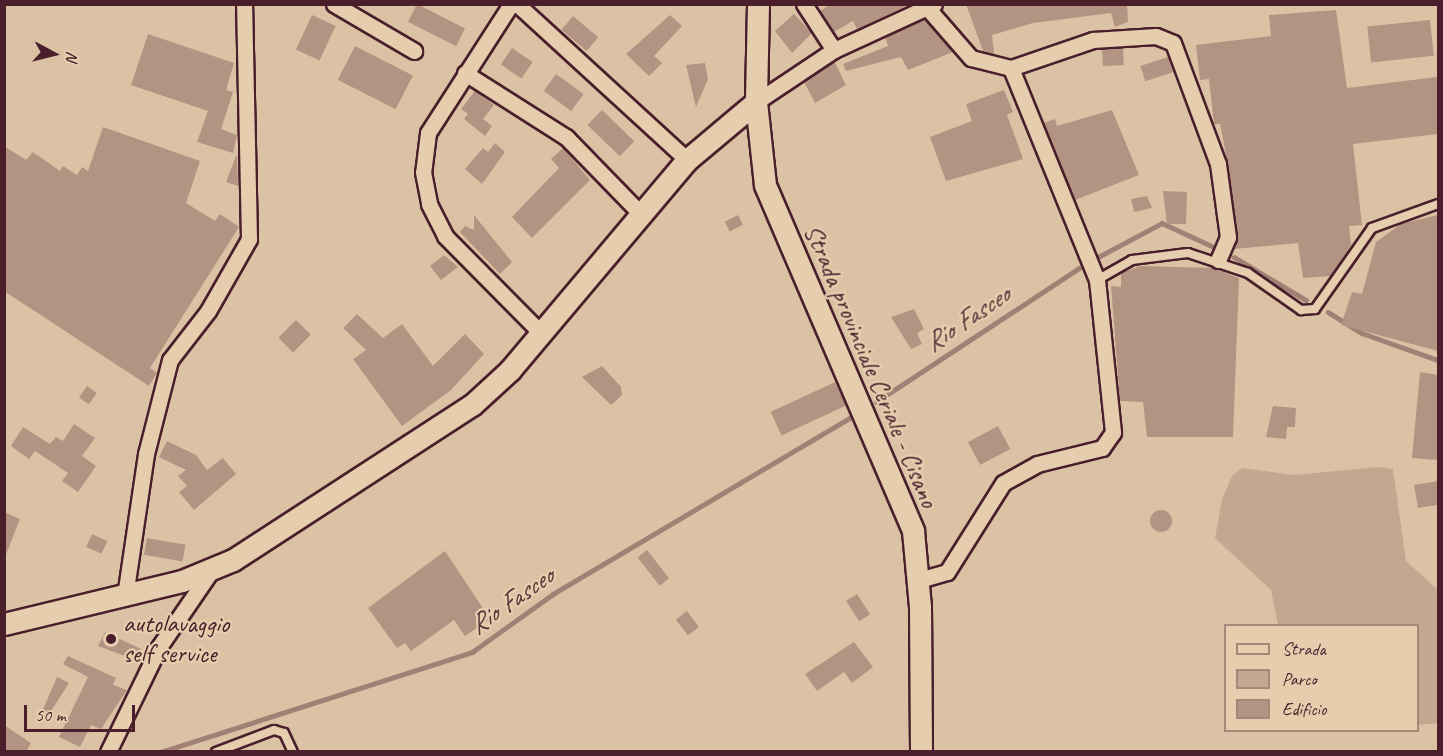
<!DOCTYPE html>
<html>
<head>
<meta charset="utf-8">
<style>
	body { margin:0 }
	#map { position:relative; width:1443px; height:756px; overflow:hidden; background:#dcc2a5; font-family:Caveat,sans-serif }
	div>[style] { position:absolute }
	.green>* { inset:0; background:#c3a791 }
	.stream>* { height:4.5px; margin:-2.25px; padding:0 2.25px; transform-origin:2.25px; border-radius:2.25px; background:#a18175 }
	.building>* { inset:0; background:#b39483; transform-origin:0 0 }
	.round { border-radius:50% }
	.roads { filter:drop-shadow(2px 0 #4a1f2b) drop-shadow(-2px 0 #4a1f2b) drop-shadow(0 2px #4a1f2b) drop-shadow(0 -2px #4a1f2b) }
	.lane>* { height:8px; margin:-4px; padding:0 4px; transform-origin:4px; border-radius:4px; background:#e5cdad }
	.street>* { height:15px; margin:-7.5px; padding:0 7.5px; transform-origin:7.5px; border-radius:7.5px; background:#e5cdad }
	.secondary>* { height:21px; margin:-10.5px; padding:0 10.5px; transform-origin:10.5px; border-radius:10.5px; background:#e5cdad }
	.dots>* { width:16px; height:16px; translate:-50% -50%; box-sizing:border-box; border:3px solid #e5cdad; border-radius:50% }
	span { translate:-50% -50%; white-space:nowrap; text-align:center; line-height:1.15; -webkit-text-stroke:4.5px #e5cdad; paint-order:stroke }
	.street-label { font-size:26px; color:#4a1f2b }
	.poi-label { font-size:26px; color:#4a1f2b }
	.left { translate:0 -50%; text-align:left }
	.water-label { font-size:27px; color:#5b333a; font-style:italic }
	.frame { position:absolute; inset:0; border:6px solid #4a1f2b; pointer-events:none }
	.legend { position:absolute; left:1224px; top:624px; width:195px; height:108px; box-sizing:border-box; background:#e5cdad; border:2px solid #a78779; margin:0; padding:8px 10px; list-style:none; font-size:18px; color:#4a1f2b }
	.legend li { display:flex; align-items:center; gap:12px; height:30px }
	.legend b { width:30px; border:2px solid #a78779 }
	.north { position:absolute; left:24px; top:24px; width:60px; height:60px; -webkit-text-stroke:4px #e5cdad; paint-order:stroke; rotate:97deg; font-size:16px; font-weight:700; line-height:24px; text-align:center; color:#4a1f2b }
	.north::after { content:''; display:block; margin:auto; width:21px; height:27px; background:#4a1f2b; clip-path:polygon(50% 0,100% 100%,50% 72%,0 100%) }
	.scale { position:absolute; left:24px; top:705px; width:111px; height:27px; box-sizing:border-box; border:3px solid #4a1f2b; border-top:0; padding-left:8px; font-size:18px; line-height:21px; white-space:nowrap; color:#4a1f2b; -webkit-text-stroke:4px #e5cdad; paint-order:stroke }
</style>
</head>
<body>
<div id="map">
	<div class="green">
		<div style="clip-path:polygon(1378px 467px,1393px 469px,1406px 561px,1438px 590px,1438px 723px,1418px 725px,1418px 626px,1278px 625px,1271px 590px,1215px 538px,1222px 499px,1232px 476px,1242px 468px,1294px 475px)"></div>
	</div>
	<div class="stream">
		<div style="left:1100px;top:256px;width:70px;rotate:-28deg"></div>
		<div style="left:1162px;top:223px;width:55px;rotate:24.7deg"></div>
		<div style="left:1234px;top:257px;width:84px;rotate:30.8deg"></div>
		<div style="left:1328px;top:312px;width:40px;rotate:32deg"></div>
		<div style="left:1362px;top:333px;width:81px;rotate:19.6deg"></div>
		<div style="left:876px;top:402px;width:243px;rotate:-33.4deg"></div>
		<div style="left:161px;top:752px;width:327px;rotate:-17.8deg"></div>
		<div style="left:472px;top:652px;width:100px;rotate:-35.6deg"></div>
		<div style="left:553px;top:594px;width:349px;rotate:-30.7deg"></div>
	</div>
	<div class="building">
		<div style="left:417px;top:4px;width:54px;height:20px;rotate:27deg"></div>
		<div style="clip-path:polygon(831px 4px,910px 4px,857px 29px,853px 21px,834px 32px,820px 11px)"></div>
		<div style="clip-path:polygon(966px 4px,1127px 4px,1128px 22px,1115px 27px,1111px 13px,1033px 23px,992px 35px,994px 54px,983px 51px)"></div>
		<div style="clip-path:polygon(1336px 10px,1347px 88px,1437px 77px,1438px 134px,1353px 144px,1362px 225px,1349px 226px,1351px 245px,1331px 276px,1303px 278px,1298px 243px,1234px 249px,1238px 236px,1226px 155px,1220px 124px,1214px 124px,1209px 79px,1200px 80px,1196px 45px,1271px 36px,1269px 15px)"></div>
		<div style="clip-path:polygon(794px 14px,812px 33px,792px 53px,775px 31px)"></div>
		<div style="left:312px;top:15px;width:26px;height:38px;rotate:25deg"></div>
		<div style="clip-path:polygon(670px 15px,682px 26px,654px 56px,662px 63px,649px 76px,626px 54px)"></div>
		<div style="left:573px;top:16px;width:33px;height:18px;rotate:40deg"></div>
		<div style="clip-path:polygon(924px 19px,953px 52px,908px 70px,901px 57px,846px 71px,843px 64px,888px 46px,885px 37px)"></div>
		<div style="left:1430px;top:20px;width:36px;height:63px;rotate:84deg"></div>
		<div style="clip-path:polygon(148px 34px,234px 63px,226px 90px,233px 92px,221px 129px,237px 135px,233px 153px,197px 142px,208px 111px,131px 85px)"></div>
		<div style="left:355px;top:46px;width:65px;height:38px;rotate:27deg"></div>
		<div style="left:512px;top:48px;width:25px;height:20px;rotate:34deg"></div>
		<div style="left:1123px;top:48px;width:17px;height:21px;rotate:87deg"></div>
		<div style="left:1168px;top:57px;width:16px;height:29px;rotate:72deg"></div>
		<div style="clip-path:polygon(834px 61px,846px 85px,815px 103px,804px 82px)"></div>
		<div style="clip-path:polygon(705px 63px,708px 79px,696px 107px,686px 65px)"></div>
		<div style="left:556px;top:74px;width:34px;height:21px;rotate:36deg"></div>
		<div style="clip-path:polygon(1004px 90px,1013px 112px,1007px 115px,1023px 159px,946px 181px,930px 137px,972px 121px,966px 104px)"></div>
		<div style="clip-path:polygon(475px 91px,494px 105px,483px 119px,492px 126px,485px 136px,464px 119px,468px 114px,461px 109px)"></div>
		<div style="left:602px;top:110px;width:45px;height:21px;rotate:44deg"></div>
		<div style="clip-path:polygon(1112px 110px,1139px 175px,1075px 200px,1044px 123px,1055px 119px,1057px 126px)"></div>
		<div style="clip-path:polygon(103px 127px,200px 161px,186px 203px,215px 221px,220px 214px,239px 227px,150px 368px,157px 373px,149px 386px,4px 291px,4px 146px,26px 160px,33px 152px,60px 171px,63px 166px,77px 175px,82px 167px,88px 171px)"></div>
		<div style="clip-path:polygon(495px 143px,505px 152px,482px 184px,465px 169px,483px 148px,488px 152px)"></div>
		<div style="clip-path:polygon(563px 148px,590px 180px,532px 238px,512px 217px,559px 168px,551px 159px)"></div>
		<div style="clip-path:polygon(236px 156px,237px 156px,238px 186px,226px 182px)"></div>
		<div style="clip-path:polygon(1163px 191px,1187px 192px,1186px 224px,1167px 224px)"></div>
		<div style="clip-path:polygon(1147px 196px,1152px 208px,1134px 212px,1131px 199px)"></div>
		<div style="clip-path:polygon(474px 215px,512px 262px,500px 274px,460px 232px,465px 226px,474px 230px)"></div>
		<div style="left:738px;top:215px;width:11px;height:15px;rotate:63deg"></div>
		<div style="clip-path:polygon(1438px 215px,1438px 351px,1341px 325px,1352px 292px,1362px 294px,1376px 242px,1401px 224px)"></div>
		<div style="clip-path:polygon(444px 255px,458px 267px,441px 280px,430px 266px)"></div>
		<div style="clip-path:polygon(1140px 266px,1212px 268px,1239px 278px,1233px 437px,1147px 437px,1143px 402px,1120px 401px,1111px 286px,1121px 287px,1121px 273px)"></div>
		<div style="clip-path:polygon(914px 309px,924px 329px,917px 333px,922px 344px,911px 349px,891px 317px)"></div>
		<div style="clip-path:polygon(357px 314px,383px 338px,402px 324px,433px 366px,465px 334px,484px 354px,451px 390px,402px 426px,353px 359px,366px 350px,343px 328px)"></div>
		<div style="left:296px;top:320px;width:21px;height:25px;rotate:45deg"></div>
		<div style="clip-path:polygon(602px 366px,621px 387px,622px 395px,611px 405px,582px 377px)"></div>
		<div style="clip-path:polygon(1420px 372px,1438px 375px,1438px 460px,1412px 458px)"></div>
		<div style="left:835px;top:382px;width:26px;height:71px;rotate:65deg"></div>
		<div style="left:87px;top:386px;width:12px;height:14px;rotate:35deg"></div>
		<div style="clip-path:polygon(1273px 406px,1296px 408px,1295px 427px,1287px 427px,1286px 439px,1266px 437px)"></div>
		<div style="clip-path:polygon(74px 424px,95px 438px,82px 456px,96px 466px,78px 492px,62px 481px,68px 473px,35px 451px,29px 459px,11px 446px,23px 427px,50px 444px,56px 437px,63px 441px)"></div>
		<div style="left:998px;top:426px;width:26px;height:34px;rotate:62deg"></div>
		<div style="clip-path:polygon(167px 441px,196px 455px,207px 470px,223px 458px,236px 474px,194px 510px,179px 492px,187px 486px,178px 476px,186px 470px,159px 457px)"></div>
		<div style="clip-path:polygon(1438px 481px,1438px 505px,1418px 508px,1414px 485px)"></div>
		<div class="round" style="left:1150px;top:510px;width:22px;height:22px"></div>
		<div style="clip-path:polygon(4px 512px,20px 519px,5px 557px,4px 557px)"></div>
		<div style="left:92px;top:534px;width:17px;height:14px;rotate:25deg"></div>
		<div style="left:147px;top:538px;width:39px;height:17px;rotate:10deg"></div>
		<div style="left:647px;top:550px;width:36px;height:12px;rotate:52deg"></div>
		<div style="clip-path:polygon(445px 551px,490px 619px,465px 636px,454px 620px,411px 651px,405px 643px,397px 648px,368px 608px)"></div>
		<div style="left:857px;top:594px;width:24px;height:13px;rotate:57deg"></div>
		<div style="left:687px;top:611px;width:20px;height:14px;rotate:53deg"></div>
		<div style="clip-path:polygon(105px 632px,141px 649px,136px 660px,98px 646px)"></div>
		<div style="clip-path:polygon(854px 642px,873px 667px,852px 683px,844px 672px,817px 691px,805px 674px)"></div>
		<div style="clip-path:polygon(68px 656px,116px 678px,113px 685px,127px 690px,101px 729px,91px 725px,80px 747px,59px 737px,88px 677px,63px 664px)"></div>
		<div style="clip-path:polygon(57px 677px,69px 683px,46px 719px,40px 716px)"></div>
		<div style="clip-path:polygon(4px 725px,31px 743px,26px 752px,4px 752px)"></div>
	</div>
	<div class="roads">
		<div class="lane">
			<div style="left:1097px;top:280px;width:40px;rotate:-29.7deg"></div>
			<div style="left:1132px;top:260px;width:56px;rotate:-7.1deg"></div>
			<div style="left:1188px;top:253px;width:63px;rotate:18.4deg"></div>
			<div style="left:1248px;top:273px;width:65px;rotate:34.9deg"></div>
			<div style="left:1301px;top:310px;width:14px;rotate:-4deg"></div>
			<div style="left:1315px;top:309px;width:99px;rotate:-54.9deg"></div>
			<div style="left:1372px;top:228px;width:70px;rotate:-20deg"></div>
			<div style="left:216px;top:752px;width:62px;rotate:-20.8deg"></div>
			<div style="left:274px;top:730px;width:10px;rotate:17deg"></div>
			<div style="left:284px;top:733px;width:21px;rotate:65deg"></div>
		</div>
		<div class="street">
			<div style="left:334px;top:4px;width:93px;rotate:30.4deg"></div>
			<div style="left:511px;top:4px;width:153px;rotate:122.8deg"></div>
			<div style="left:428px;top:133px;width:39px;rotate:97deg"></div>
			<div style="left:423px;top:172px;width:33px;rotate:79deg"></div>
			<div style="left:429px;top:204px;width:36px;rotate:63deg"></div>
			<div style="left:445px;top:236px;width:136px;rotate:45.3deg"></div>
			<div style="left:517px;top:4px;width:231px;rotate:42.5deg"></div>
			<div style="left:804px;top:4px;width:55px;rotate:56.9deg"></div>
			<div style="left:924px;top:4px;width:72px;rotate:49deg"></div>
			<div style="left:971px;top:58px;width:41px;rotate:14deg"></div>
			<div style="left:465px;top:73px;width:120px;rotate:32.4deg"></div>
			<div style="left:566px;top:137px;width:106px;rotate:45.8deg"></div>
			<div style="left:756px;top:102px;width:94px;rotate:-33.7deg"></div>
			<div style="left:834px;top:50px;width:110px;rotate:-24.7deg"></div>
			<div style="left:919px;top:580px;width:29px;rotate:-16deg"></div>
			<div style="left:947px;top:572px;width:105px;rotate:-57.8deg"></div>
			<div style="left:1003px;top:483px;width:39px;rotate:-29deg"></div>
			<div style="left:1037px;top:464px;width:67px;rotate:-13.8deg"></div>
			<div style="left:1102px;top:448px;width:19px;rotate:-55deg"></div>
			<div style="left:1113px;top:432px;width:153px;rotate:-96deg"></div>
			<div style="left:1097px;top:280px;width:229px;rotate:-112.1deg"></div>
			<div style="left:1011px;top:68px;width:87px;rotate:-18.9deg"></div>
			<div style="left:1093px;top:40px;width:63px;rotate:-3.6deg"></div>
			<div style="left:1156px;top:36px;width:18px;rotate:22deg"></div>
			<div style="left:1173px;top:43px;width:129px;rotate:69.6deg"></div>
			<div style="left:1218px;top:164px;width:74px;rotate:82.2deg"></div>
			<div style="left:1228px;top:237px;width:25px;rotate:113deg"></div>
			<div style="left:125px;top:596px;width:144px;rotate:-81.6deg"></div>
			<div style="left:146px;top:454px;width:97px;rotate:-75.7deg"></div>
			<div style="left:170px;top:360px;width:62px;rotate:-52.2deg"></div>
			<div style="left:208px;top:311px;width:83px;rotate:-60.3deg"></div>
			<div style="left:249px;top:239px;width:235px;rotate:-91.2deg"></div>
			<div style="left:108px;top:752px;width:117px;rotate:-64.1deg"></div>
			<div style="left:159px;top:647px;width:96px;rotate:-55.6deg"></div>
		</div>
		<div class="secondary">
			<div style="left:758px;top:4px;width:98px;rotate:91.2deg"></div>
			<div style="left:756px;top:102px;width:83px;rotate:83.8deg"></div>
			<div style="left:765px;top:185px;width:376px;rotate:66.8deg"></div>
			<div style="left:913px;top:531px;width:75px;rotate:84.7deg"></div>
			<div style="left:920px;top:606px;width:146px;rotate:89.6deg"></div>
			<div style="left:4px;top:624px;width:183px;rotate:-13.6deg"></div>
			<div style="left:182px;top:581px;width:55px;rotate:-22.4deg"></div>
			<div style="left:233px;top:560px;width:285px;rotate:-33deg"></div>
			<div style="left:472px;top:405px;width:52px;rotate:-42.6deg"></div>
			<div style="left:510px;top:370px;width:275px;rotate:-49.9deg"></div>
			<div style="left:687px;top:160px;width:90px;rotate:-40deg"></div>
		</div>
	</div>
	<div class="dots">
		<div style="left:111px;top:639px;background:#4a1f2b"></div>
	</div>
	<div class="street-label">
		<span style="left:871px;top:366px;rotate:67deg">Strada provinciale Ceriale - Cisano</span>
	</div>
	<div class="poi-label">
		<span class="left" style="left:123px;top:639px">autolavaggio<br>self service</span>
	</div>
	<div class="water-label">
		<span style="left:967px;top:319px;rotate:-34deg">Rio Fasceo</span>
		<span style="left:511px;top:601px;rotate:-35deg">Rio Fasceo</span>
	</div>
	<div class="frame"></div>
	<ul class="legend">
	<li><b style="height:8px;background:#e5cdad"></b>Strada</li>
	<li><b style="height:16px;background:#c3a791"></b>Parco</li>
	<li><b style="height:16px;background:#b39483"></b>Edificio</li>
	</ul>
	<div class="north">N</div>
	<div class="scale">50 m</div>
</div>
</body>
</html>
